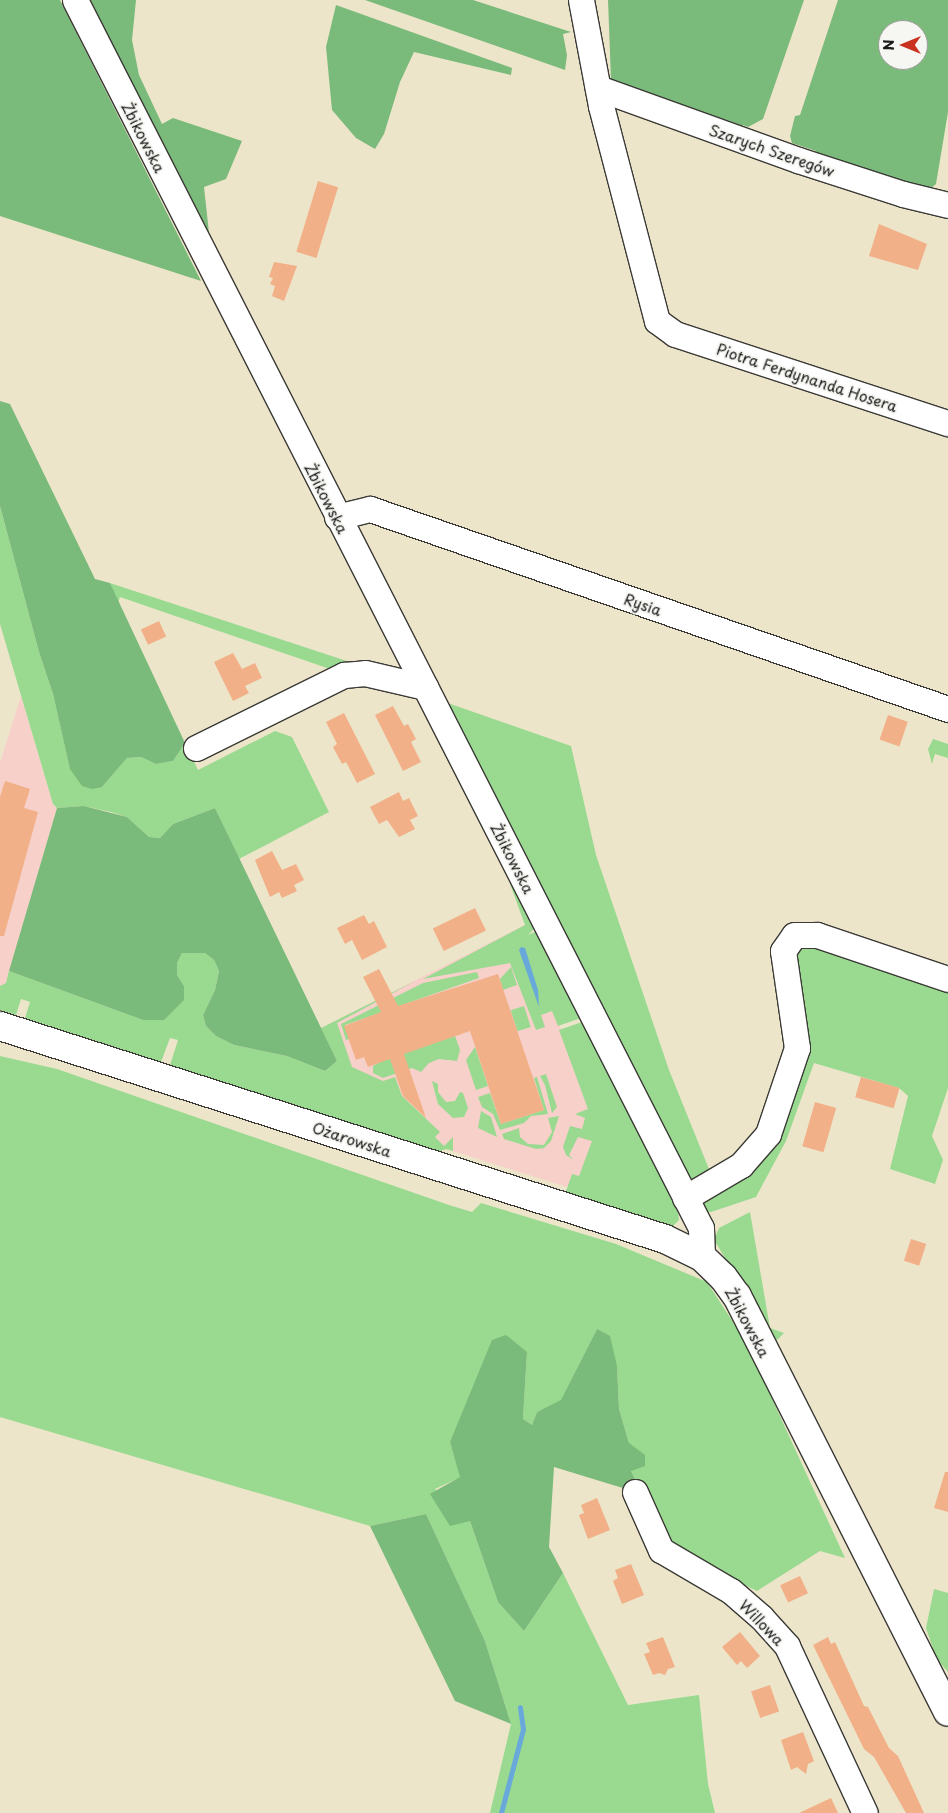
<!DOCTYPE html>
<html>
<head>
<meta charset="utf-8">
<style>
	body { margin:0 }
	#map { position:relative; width:948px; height:1813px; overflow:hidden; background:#ede5ca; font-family:"Playpen Sans",sans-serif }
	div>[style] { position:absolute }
	.built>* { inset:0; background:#f7d0ca }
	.green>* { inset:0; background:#99da90; transform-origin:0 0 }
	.forest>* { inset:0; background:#7aba7a }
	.water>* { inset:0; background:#68a8db }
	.stream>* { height:5px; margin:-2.5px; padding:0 2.5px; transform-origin:2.5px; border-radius:2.5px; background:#68a8db }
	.building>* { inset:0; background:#f1b087; transform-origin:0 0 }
	.roads { filter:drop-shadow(1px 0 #3b3a36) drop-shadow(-1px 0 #3b3a36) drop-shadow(0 1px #3b3a36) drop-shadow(0 -1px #3b3a36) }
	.minor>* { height:25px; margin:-12.5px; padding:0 12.5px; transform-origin:12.5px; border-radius:12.5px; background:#fff }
	.major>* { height:28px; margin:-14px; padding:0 14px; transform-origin:14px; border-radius:14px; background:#fff }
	span { translate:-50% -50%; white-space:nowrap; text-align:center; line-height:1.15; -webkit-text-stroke:4px #f6f6f2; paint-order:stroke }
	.street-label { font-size:15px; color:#1c1c1c }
	.north { position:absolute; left:878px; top:20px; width:50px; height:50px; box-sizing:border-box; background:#f6f6f2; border:1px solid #9f9f9c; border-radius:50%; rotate:270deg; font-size:14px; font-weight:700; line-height:20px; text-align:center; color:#1c1c1c }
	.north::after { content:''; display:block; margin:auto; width:18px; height:22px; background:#c8321e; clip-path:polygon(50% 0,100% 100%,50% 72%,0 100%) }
</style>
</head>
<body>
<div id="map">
	<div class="built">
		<div style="clip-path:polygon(21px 696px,53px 804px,57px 808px,6px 983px,0 986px,0 763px)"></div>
		<div style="clip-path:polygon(525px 925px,596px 1131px,594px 1170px,567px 1187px,446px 1149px,337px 1061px,321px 1028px)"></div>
	</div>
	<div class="green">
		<div style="clip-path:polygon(0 506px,39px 652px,53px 694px,70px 768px,102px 787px,127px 758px,141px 757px,156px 764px,173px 761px,185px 743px,198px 770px,275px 731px,292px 737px,329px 812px,239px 859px,215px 808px,173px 824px,160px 838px,149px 837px,127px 817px,111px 812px,84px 806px,57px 808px,53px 804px,0 624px)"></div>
		<div style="clip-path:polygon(110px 583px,353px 663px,330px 669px,120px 597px,118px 603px)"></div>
		<div style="clip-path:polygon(445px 702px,571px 746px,596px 855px,669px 1070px,711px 1174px,701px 1179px,689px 1179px)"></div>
		<div style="clip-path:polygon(933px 739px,948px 744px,948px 758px,935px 754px,932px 764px,928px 749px)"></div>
		<div style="clip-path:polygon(510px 884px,517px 888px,538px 925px,528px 935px,539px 930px,584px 1017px,558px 1026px,552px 1011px,541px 1015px,545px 1027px,536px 1030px,510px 963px,423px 979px,525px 925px)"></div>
		<div style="clip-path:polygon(805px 941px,948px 984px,948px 1088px,932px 1136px,943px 1160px,935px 1184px,890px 1169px,908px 1096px,899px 1088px,814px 1063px,786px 1141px,756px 1197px,711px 1212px,703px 1211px,700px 1208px,703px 1195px,780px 1121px,789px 962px)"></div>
		<div style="clip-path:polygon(192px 951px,205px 953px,214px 960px,219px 971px,215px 990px,203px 1015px,206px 1026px,216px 1036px,234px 1045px,287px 1056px,325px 1071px,337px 1061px,321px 1028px,417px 980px,337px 1023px,352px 1067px,383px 1081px,395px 1077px,402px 1096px,440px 1132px,435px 1137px,444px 1146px,453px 1137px,453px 1151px,446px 1149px,438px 1152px,170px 1065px,178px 1040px,170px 1038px,161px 1062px,25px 1018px,30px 1002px,21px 999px,16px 1015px,0 1010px,0 986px,6px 983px,9px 971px,143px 1020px,184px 986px,177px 975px,177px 963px,182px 953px)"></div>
		<div style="clip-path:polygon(511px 967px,517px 985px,503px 990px,500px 979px)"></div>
		<div style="clip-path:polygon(477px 972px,479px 978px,345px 1025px,349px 1039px,346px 1040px,341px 1024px,423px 983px)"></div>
		<div style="left:524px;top:1006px;width:22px;height:14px;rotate:72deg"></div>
		<div style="clip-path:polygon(585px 1021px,677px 1204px,679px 1220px,672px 1227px,662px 1227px,564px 1197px,572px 1174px,579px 1176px,592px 1141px,578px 1137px,569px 1155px,574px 1160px,566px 1155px,563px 1147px,570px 1126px,582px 1129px,585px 1118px,575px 1114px,588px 1109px,559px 1030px)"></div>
		<div style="clip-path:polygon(455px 1036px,460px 1050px,457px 1061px,439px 1059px,429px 1063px,421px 1072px,412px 1068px,383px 1078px,373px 1073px,373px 1066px,384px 1060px)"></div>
		<div style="clip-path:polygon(475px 1047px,488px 1086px,476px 1090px,466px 1060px)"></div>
		<div style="clip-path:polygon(0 1056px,57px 1069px,449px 1205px,472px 1212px,481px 1203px,616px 1244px,707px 1282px,746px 1342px,845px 1558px,820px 1551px,757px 1591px,669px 1549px,631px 1471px,629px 1443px,619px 1409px,617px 1366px,597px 1329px,561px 1401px,537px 1412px,532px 1425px,523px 1419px,527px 1352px,450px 1442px,461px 1477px,435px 1489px,470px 1521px,498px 1602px,524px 1631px,563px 1573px,628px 1705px,699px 1695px,708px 1784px,715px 1813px,490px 1813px,511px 1724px,485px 1641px,426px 1514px,370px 1526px,0 1417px)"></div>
		<div style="clip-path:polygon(546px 1074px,557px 1107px,552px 1113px,545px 1085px,540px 1076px)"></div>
		<div style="clip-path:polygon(537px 1077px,548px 1114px,531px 1116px,524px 1123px,500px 1130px,493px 1114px,482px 1107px,478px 1097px,490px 1093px,501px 1124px,544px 1110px,534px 1078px)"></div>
		<div style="clip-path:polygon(432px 1081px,438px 1084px,438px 1092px,446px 1102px,455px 1101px,460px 1092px,463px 1093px,468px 1108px,464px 1117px,453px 1118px,438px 1104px)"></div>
		<div style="clip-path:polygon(481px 1111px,491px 1117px,497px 1137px,478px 1128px)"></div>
		<div style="clip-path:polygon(559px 1116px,551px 1141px,544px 1148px,536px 1149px,504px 1139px,502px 1134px,519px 1128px,520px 1137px,528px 1144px,544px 1145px,552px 1132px,548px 1118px)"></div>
		<div style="clip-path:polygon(750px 1212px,770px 1328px,784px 1333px,772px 1345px,746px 1292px,714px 1240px,719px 1228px)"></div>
		<div style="clip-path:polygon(934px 1589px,948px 1593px,948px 1672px,936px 1658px,926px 1628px)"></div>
	</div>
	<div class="forest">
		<div style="clip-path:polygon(0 0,60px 0,201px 281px,0 216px)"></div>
		<div style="clip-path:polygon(88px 0,136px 0,132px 40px,139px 75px,162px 124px,173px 118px,242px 141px,226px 179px,204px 187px,210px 242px)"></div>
		<div style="clip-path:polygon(365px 0,473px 0,571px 32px,563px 34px,567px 55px,565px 70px)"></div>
		<div style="clip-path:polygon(608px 0,804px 0,763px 119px,748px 127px,743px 125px,741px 129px,611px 80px)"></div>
		<div style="clip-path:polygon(evenodd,838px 0,948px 0,948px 112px,936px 184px,926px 192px,815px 154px,816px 151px,792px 143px,790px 136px,795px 116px,800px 115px,838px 0,888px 30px,918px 30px,918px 60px,888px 60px,888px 30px)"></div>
		<div style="clip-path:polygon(336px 5px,512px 68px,511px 75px,414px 52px,400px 82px,384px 134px,375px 149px,356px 138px,332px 110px,326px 47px)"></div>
		<div style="clip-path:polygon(0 401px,10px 404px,95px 579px,110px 583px,185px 743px,173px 761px,156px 764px,141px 757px,127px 758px,102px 787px,92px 789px,82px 786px,70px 769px,53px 694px,39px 652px,0 506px)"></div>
		<div style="clip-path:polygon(84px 806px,127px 817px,149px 837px,160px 838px,173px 824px,215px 808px,337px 1061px,325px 1071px,287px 1056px,234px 1045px,216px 1036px,206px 1026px,203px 1015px,215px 990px,219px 971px,214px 960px,205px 953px,182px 953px,177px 963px,177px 975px,184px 986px,184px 1000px,164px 1020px,143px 1020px,9px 971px,57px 808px)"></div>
		<div style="clip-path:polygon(597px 1329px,610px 1336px,617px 1366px,619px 1409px,629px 1443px,645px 1455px,645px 1466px,631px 1471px,637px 1483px,626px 1489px,554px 1467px,549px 1547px,563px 1573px,524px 1631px,498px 1602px,470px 1521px,450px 1526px,430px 1494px,460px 1477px,450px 1442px,492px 1340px,506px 1335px,527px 1352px,523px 1419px,532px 1425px,537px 1412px,561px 1400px)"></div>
		<div style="clip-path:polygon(426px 1514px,485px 1641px,511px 1724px,455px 1701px,370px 1526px)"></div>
	</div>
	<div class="water">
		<div style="clip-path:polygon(521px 947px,525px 948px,538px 990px,539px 1007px,519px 950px)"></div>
	</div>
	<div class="stream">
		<div style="left:501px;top:1813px;width:87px;rotate:-75.3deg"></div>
		<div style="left:523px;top:1729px;width:22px;rotate:-98deg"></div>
	</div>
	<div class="building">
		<div style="left:318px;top:181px;width:21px;height:74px;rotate:17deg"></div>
		<div style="clip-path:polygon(879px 224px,927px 244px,918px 270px,869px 256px)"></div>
		<div style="clip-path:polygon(274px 262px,297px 266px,284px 301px,272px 296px,275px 286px,270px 284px,273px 278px,269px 277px)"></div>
		<div style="left:159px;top:621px;width:17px;height:20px;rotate:65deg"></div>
		<div style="clip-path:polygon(233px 653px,242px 669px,255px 663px,262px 678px,245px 686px,249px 693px,233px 701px,214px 662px)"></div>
		<div style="clip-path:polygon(393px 706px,404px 726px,408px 724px,416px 739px,411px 742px,421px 762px,403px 771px,375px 715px)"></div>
		<div style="clip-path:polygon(344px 713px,375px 774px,357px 783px,346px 762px,342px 764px,333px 747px,337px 744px,326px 722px)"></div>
		<div style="left:888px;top:715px;width:21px;height:26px;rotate:19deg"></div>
		<div style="clip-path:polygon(5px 781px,30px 789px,24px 808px,38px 812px,4px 936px,0 936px,0 797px)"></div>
		<div style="clip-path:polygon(399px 792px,403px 801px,409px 798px,418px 816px,410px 820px,415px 829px,399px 837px,387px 820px,379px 824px,370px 807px)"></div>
		<div style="clip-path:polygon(272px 851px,282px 870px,296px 864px,304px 880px,294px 885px,297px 891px,282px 898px,279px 892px,270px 897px,255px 860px)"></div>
		<div style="left:475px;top:908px;width:25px;height:47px;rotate:64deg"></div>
		<div style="clip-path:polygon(364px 915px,369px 924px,374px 921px,387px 947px,362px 960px,352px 940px,345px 944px,337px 928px)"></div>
		<div style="clip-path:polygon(379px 969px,398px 1006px,498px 974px,544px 1110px,501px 1124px,470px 1031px,404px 1054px,426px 1118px,403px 1096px,390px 1059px,368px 1067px,364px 1057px,356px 1060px,344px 1026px,381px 1012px,363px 977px)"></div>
		<div style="left:861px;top:1077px;width:40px;height:21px;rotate:16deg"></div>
		<div style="left:815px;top:1102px;width:22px;height:46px;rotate:16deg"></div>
		<div style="left:911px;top:1239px;width:16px;height:23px;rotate:18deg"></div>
		<div style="clip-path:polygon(945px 1472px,948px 1472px,948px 1512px,934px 1508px)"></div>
		<div style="clip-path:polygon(597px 1498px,610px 1530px,588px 1539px,579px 1515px,584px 1513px,581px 1505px)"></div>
		<div style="clip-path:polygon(631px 1564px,644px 1595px,622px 1604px,613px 1581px,618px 1578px,615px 1570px)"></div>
		<div style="left:800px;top:1576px;width:19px;height:22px;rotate:65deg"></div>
		<div style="clip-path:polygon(740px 1632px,760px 1656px,747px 1668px,741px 1661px,737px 1665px,722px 1647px)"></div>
		<div style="clip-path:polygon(663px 1637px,675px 1667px,668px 1669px,665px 1675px,659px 1673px,653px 1675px,644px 1654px,650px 1652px,646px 1643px)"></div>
		<div style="clip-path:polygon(828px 1637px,831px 1644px,835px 1642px,864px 1706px,868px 1707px,889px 1748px,898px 1756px,924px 1813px,906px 1813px,874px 1757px,864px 1749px,813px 1645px)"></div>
		<div style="left:770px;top:1685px;width:28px;height:20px;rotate:71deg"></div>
		<div style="clip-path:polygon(803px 1732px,814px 1761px,808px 1764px,806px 1774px,797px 1767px,791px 1770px,781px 1740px)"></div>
		<div style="clip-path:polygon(831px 1798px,838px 1813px,799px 1813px)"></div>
	</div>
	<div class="roads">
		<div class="minor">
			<div style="left:75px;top:0;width:1378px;rotate:62.99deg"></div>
			<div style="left:701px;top:1228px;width:29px;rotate:88deg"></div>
			<div style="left:581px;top:0;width:108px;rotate:79.3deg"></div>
			<div style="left:601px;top:106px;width:222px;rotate:75.4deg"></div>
			<div style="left:657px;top:321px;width:22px;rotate:36deg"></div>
			<div style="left:675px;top:334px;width:287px;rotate:18.1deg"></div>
			<div style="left:598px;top:88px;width:213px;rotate:19.8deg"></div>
			<div style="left:798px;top:160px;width:110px;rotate:17.9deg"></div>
			<div style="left:903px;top:194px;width:46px;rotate:13.7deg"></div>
			<div style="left:337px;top:517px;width:34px;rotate:-14deg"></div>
			<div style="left:370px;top:509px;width:612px;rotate:19.09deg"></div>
			<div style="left:196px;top:748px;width:165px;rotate:-26.3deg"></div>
			<div style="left:344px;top:675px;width:21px;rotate:-5deg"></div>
			<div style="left:365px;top:673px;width:62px;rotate:13.1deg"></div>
			<div style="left:685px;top:1198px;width:65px;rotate:-30.5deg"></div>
			<div style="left:741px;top:1165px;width:41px;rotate:-48.9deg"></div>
			<div style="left:768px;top:1134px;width:91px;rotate:-71.4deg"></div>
			<div style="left:797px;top:1048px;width:98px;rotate:-98.2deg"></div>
			<div style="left:783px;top:951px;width:19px;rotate:-55deg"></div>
			<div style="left:794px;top:935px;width:23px"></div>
			<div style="left:817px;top:935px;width:138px;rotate:18.6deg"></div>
			<div style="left:635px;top:1492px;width:64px;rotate:65.9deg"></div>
			<div style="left:661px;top:1550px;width:81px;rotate:30.4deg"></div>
			<div style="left:731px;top:1591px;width:40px;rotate:41deg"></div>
			<div style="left:761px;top:1617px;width:39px;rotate:48deg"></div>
			<div style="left:787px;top:1646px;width:184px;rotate:65deg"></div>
		</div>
		<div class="major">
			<div style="left:0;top:1026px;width:698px;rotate:17.76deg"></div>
			<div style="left:665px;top:1239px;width:41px;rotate:25.9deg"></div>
			<div style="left:702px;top:1257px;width:29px;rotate:44deg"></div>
			<div style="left:723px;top:1277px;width:24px;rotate:54deg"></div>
			<div style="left:737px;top:1296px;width:466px;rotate:63.1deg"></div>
		</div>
	</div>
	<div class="street-label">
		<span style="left:144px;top:137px;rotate:63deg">Żbikowska</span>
		<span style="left:772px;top:150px;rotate:19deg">Szarych Szeregów</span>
		<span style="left:807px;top:377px;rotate:18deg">Piotra Ferdynanda Hosera</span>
		<span style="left:327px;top:498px;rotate:63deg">Żbikowska</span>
		<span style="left:643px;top:604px;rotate:19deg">Rysia</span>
		<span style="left:513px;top:858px;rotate:63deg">Żbikowska</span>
		<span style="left:352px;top:1139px;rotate:18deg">Ożarowska</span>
		<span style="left:748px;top:1322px;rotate:62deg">Żbikowska</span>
		<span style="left:762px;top:1622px;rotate:46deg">Willowa</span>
	</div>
	<div class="north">N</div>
</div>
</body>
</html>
